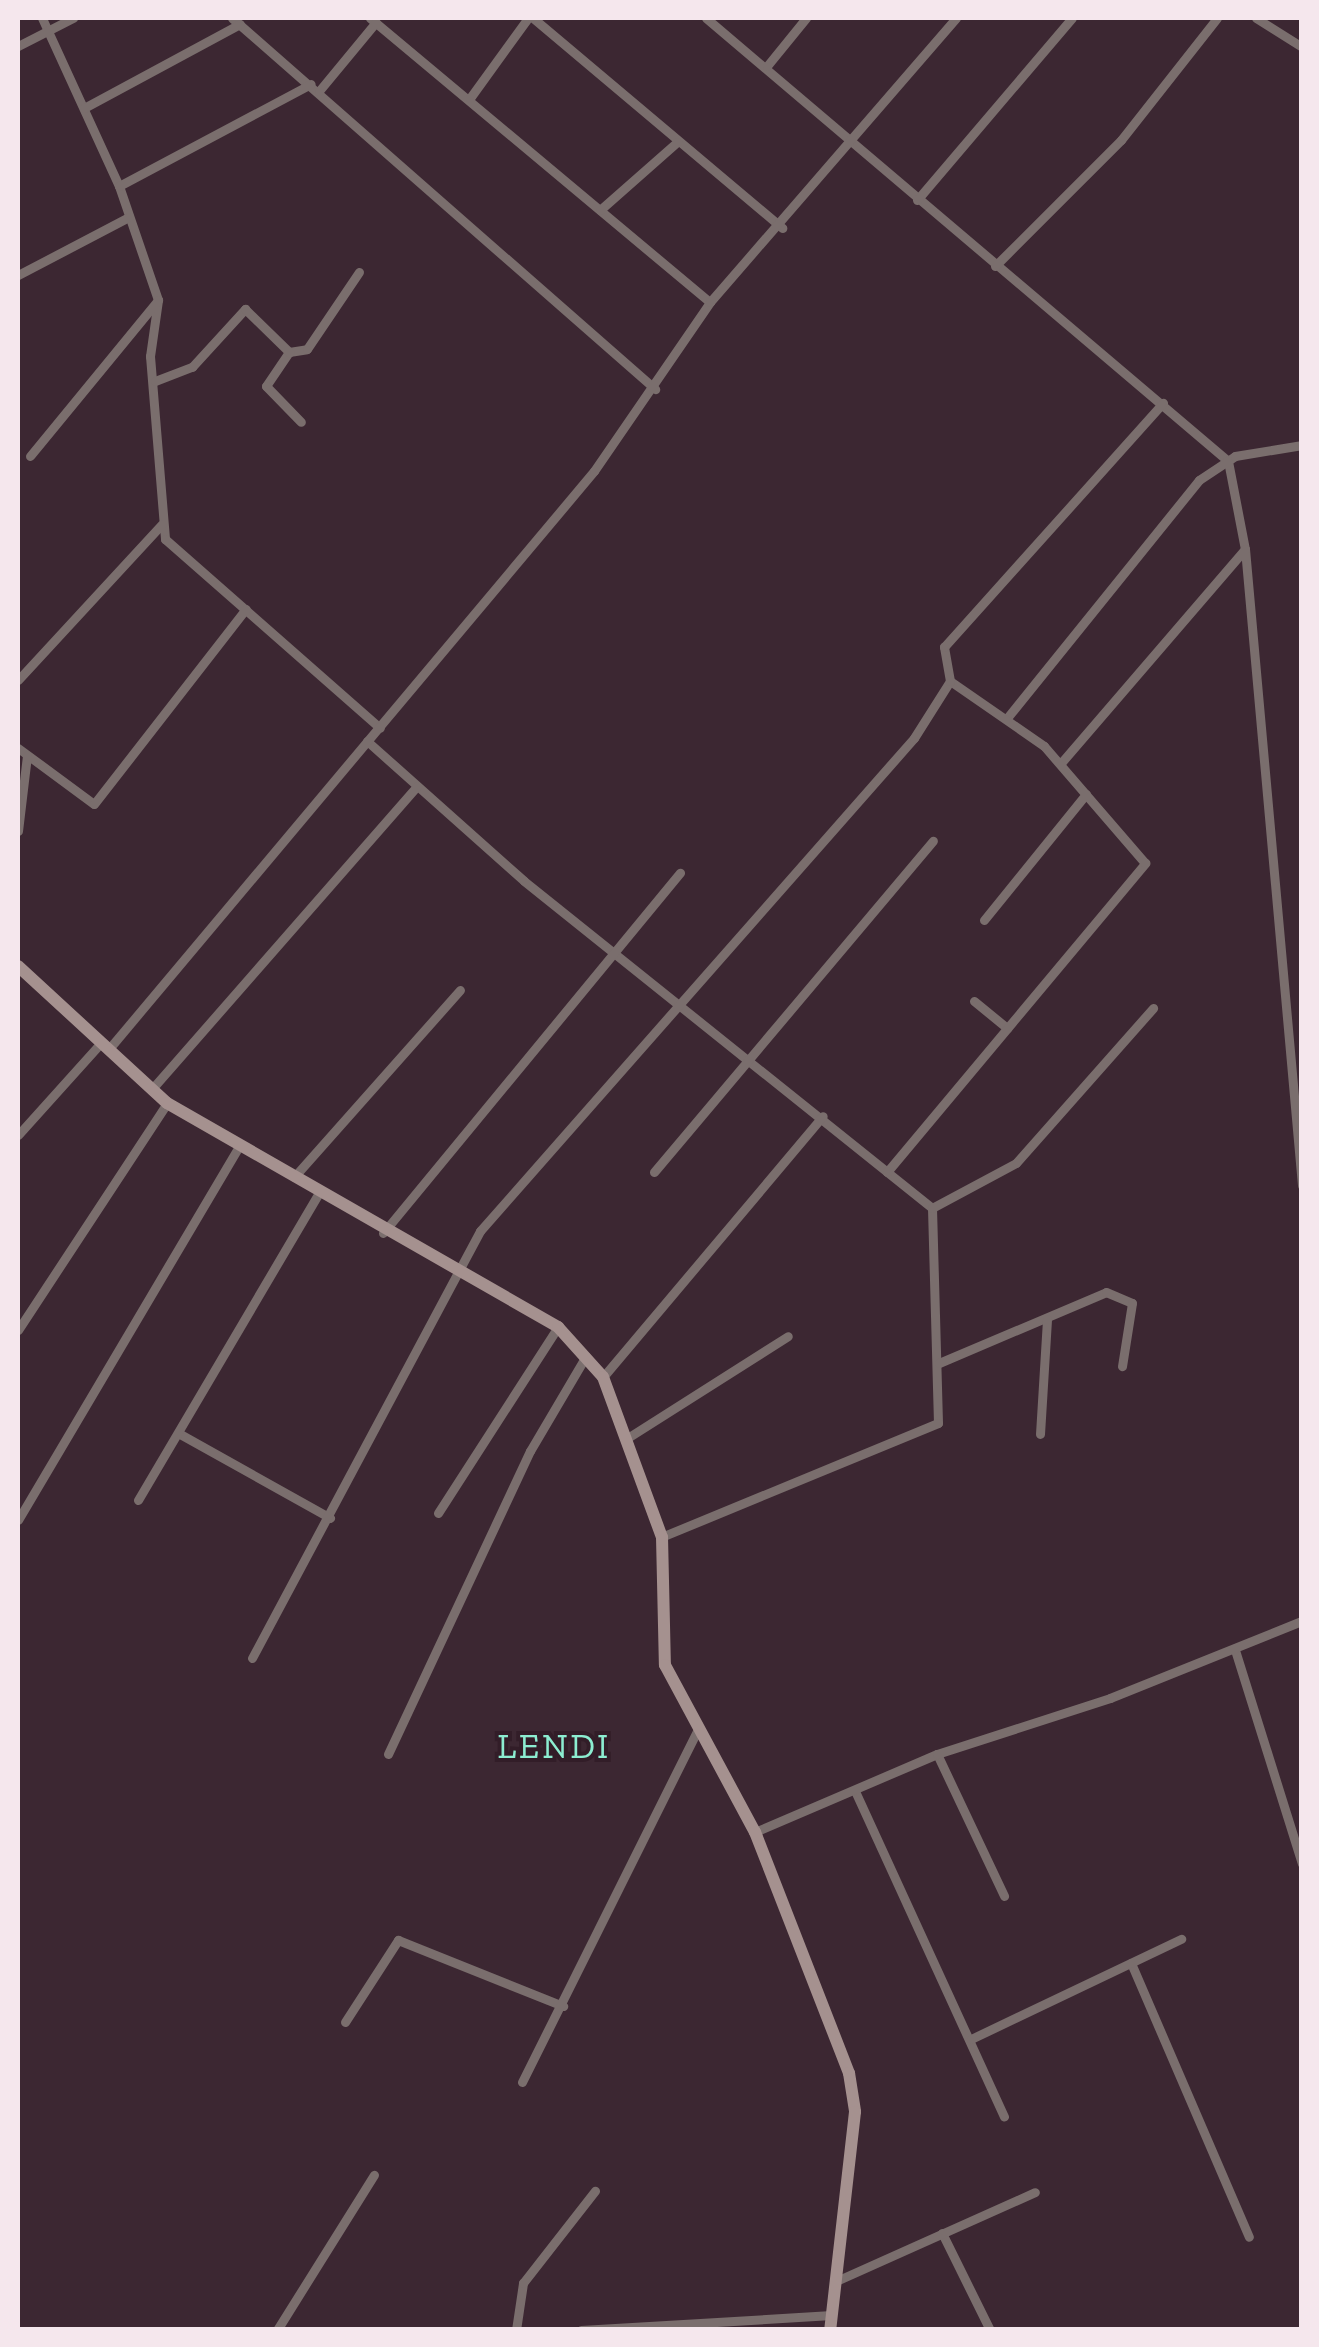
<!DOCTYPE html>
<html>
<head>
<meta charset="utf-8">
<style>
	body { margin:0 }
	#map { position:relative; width:1319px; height:2347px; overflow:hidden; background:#3c2732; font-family:"Zilla Slab",serif }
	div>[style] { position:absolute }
	.street>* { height:9px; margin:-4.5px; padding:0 4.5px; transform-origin:4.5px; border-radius:4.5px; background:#7a6e6d }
	.secondary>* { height:12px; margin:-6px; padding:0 6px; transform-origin:6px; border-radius:6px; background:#a5918f }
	span { translate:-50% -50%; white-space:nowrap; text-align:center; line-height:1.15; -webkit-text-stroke:8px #321d28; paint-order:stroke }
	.quarter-label { font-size:35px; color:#8cedd1; letter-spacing:2.5px }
	.frame { position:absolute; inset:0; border:20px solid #f5e7ed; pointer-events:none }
</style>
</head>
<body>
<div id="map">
	<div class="street">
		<div style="left:42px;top:18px;width:185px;rotate:65.4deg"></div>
		<div style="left:119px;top:186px;width:120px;rotate:71.1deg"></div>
		<div style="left:158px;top:300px;width:57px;rotate:98.1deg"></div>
		<div style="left:150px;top:356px;width:184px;rotate:85.3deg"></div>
		<div style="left:165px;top:539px;width:286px;rotate:41.3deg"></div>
		<div style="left:232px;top:18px;width:563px;rotate:41.25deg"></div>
		<div style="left:370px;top:18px;width:443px;rotate:39.9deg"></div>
		<div style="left:533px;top:18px;width:326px;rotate:40.1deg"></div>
		<div style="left:706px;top:18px;width:685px;rotate:40.32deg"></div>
		<div style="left:1228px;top:461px;width:90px;rotate:79.1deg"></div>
		<div style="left:1245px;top:549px;width:639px;rotate:84.88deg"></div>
		<div style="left:1256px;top:18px;width:54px;rotate:32.2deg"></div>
		<div style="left:18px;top:46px;width:62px;rotate:-27deg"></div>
		<div style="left:767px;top:66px;width:62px;rotate:-50.9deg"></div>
		<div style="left:319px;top:91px;width:89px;rotate:-50.4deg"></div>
		<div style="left:470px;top:98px;width:99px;rotate:-54.1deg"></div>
		<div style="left:84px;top:108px;width:177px;rotate:-28.3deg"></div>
		<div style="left:119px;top:186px;width:217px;rotate:-28deg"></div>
		<div style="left:917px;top:200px;width:239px;rotate:-49.6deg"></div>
		<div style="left:600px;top:210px;width:103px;rotate:-41.4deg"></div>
		<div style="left:995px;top:266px;width:178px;rotate:-45deg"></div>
		<div style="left:1121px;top:140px;width:155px;rotate:-51.8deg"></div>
		<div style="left:18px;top:275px;width:125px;rotate:-27.6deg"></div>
		<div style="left:289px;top:352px;width:18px;rotate:-9deg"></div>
		<div style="left:307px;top:349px;width:93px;rotate:-56deg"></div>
		<div style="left:289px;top:352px;width:41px;rotate:124.1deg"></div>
		<div style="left:266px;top:386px;width:50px;rotate:45.8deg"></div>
		<div style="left:155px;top:381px;width:40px;rotate:-21deg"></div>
		<div style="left:192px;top:367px;width:79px;rotate:-47.6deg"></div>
		<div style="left:245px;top:309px;width:62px;rotate:44.3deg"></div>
		<div style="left:30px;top:456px;width:202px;rotate:-50.6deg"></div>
		<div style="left:18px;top:680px;width:212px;rotate:-47.3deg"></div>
		<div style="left:1007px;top:718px;width:306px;rotate:-51.1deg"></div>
		<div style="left:1199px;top:480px;width:43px;rotate:-33.7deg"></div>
		<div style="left:1235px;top:456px;width:68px;rotate:-9.3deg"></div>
		<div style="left:367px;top:741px;width:210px;rotate:41.7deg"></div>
		<div style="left:524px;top:881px;width:523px;rotate:38.71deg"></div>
		<div style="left:932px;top:1208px;width:215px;rotate:88.4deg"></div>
		<div style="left:938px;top:1423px;width:299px;rotate:157.6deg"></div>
		<div style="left:18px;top:748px;width:94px;rotate:36.4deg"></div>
		<div style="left:94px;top:804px;width:247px;rotate:-52.1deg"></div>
		<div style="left:1061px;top:763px;width:282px;rotate:-49.3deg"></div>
		<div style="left:18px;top:831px;width:76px;rotate:-83.2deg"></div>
		<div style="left:984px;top:920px;width:162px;rotate:-51deg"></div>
		<div style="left:974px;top:1001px;width:43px;rotate:39.3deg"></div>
		<div style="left:108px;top:1050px;width:756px;rotate:-49.99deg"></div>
		<div style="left:594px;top:471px;width:205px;rotate:-55.5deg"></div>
		<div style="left:710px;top:302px;width:376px;rotate:-49.1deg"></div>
		<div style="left:151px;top:1090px;width:404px;rotate:-48.8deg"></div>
		<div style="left:18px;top:1135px;width:120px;rotate:-48deg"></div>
		<div style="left:654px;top:1172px;width:433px;rotate:-49.9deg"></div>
		<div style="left:887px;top:1172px;width:403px;rotate:-50.1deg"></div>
		<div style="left:1145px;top:863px;width:155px;rotate:-130.8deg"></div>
		<div style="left:1044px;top:746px;width:114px;rotate:-145.3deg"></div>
		<div style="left:294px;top:1177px;width:250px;rotate:-48.4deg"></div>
		<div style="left:932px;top:1208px;width:95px;rotate:-28.2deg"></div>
		<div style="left:1016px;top:1163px;width:207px;rotate:-48.5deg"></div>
		<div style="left:383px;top:1233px;width:467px;rotate:-50.5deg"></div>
		<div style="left:18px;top:1330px;width:272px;rotate:-56.7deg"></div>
		<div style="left:939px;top:1363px;width:181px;rotate:-23deg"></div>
		<div style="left:1106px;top:1292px;width:28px;rotate:23deg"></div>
		<div style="left:1132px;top:1303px;width:64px;rotate:99deg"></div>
		<div style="left:603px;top:1377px;width:341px;rotate:-49.9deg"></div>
		<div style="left:180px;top:1434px;width:172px;rotate:29.2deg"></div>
		<div style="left:1040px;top:1434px;width:115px;rotate:-86.5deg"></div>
		<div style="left:629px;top:1437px;width:188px;rotate:-32.4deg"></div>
		<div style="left:138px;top:1500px;width:355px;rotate:-59.5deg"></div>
		<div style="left:438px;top:1513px;width:221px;rotate:-57.2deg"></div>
		<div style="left:18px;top:1520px;width:434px;rotate:-59.4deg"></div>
		<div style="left:1235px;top:1650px;width:224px;rotate:72.6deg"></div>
		<div style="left:252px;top:1658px;width:484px;rotate:-61.9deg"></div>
		<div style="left:480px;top:1231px;width:657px;rotate:-48.64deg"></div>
		<div style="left:914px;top:738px;width:67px;rotate:-57.7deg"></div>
		<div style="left:950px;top:681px;width:35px;rotate:-100deg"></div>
		<div style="left:944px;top:647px;width:328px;rotate:-48.1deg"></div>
		<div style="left:388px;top:1754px;width:335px;rotate:-64.9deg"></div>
		<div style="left:530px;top:1451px;width:110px;rotate:-59.5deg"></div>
		<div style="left:937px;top:1754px;width:157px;rotate:64.7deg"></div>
		<div style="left:855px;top:1791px;width:358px;rotate:65.4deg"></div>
		<div style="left:755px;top:1832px;width:198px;rotate:-23.2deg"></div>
		<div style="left:937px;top:1754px;width:182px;rotate:-17.9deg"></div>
		<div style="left:1110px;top:1698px;width:207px;rotate:-21.9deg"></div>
		<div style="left:1131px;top:1963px;width:298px;rotate:66.7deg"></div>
		<div style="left:345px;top:2022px;width:98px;rotate:-57.1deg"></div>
		<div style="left:398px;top:1940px;width:178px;rotate:21.8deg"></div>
		<div style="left:971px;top:2039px;width:233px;rotate:-25.5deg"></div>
		<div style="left:522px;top:2082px;width:394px;rotate:-63.5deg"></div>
		<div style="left:942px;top:2233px;width:108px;rotate:63.7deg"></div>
		<div style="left:834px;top:2282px;width:220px;rotate:-24.1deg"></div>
		<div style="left:277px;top:2330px;width:183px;rotate:-58deg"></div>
		<div style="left:516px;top:2330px;width:48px;rotate:-81.5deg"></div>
		<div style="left:523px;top:2283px;width:117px;rotate:-52deg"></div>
		<div style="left:581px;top:2330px;width:251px;rotate:-3.4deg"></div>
	</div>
	<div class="secondary">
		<div style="left:18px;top:966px;width:202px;rotate:42.6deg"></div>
		<div style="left:167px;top:1103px;width:451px;rotate:29.8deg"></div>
		<div style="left:558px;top:1327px;width:67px;rotate:48deg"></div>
		<div style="left:603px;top:1377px;width:171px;rotate:69.8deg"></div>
		<div style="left:662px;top:1537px;width:128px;rotate:88.7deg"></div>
		<div style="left:665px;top:1665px;width:190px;rotate:61.7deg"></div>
		<div style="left:755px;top:1832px;width:259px;rotate:68.7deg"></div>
		<div style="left:849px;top:2073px;width:39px;rotate:81deg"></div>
		<div style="left:855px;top:2112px;width:219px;rotate:96.5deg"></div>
	</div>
	<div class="quarter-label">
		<span style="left:554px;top:1746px">LENDI</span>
	</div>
	<div class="frame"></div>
</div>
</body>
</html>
